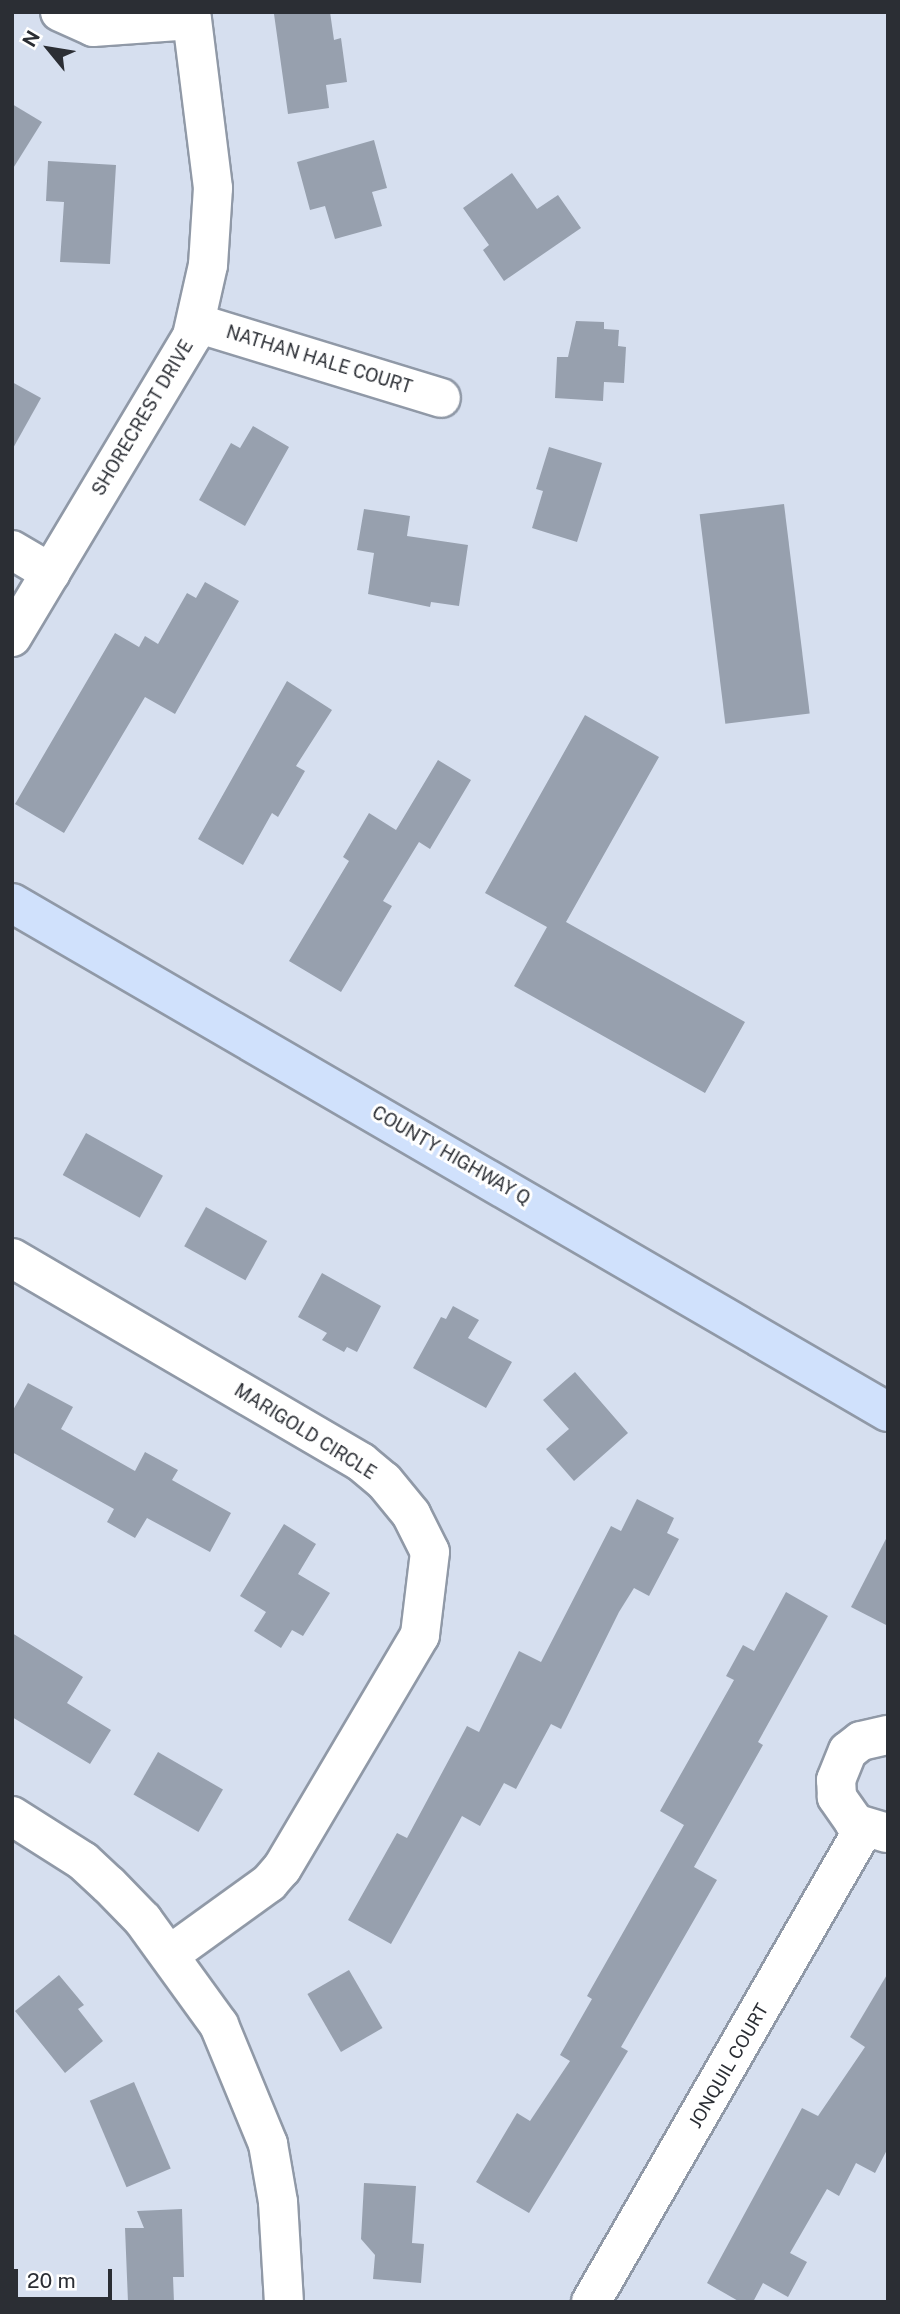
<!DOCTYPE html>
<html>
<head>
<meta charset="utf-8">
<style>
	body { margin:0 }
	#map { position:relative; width:900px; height:2314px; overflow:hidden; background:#d6dfef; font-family:"Public Sans",sans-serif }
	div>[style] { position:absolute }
	.building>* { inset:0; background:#97a0ae; transform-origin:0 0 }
	.roads { filter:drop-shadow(2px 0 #9099a7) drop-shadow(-2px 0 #9099a7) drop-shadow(0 2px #9099a7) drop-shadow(0 -2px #9099a7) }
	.minor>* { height:38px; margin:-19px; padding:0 19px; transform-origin:19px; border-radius:19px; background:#fff }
	.major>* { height:38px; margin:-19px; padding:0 19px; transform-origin:19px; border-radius:19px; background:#d0e1fc }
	span { translate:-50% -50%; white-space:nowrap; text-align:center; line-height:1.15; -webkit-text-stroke:6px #fff; paint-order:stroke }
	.street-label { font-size:18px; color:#2b2e34 }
	.frame { position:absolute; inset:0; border:14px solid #2b2e34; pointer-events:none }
	.north { position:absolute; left:14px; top:14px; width:70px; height:70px; -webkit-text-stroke:5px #fff; paint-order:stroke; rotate:300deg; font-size:19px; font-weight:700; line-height:28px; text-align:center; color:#2b2e34 }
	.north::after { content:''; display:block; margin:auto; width:24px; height:32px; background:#2b2e34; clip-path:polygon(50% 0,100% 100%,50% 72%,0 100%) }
	.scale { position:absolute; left:14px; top:2269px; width:98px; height:32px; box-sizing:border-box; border:4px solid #2b2e34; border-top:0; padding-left:9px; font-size:21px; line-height:24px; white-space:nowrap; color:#2b2e34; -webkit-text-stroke:5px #fff; paint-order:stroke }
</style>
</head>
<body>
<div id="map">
	<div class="building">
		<div style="clip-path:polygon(330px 12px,334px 40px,341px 38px,347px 82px,326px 85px,329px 108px,288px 114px,274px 14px)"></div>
		<div style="clip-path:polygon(12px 104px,42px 122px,12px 170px)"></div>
		<div style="clip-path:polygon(374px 140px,387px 188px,372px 192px,382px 226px,335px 239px,325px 206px,310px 210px,297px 162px)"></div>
		<div style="clip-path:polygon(48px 161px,116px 165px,110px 264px,60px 262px,64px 202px,46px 201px)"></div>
		<div style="clip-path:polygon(512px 173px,537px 209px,558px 195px,581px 228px,504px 281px,483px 250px,489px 245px,463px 208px)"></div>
		<div style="clip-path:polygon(576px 321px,604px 322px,604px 329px,619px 330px,618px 346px,626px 347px,624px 383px,604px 382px,603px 401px,555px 398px,557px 357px,568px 357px)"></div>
		<div style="clip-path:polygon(12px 382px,41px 398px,12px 450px)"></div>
		<div style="clip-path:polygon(253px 426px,289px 447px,245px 526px,199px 500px,231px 443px,240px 448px)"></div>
		<div style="clip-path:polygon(549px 447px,602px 463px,577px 542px,532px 528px,543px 491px,536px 489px)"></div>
		<div style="left:784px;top:504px;width:211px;height:85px;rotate:83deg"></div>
		<div style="clip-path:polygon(364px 509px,410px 516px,407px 536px,468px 545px,459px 606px,431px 602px,430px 607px,368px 594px,374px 553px,357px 550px)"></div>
		<div style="clip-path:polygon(205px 582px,239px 601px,175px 714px,145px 697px,64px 833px,15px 804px,115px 633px,139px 647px,145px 636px,158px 644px,187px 593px,196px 598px)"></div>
		<div style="clip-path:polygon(287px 681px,332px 710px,296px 766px,305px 771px,278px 817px,272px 813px,243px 865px,198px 839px)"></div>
		<div style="clip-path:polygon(585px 715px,659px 757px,566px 922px,745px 1022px,705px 1093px,514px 986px,547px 927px,485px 893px)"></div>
		<div style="clip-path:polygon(438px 760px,471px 780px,430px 849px,419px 842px,383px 901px,392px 906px,341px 992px,289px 961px,349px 861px,343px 857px,369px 813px,396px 830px)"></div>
		<div style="left:86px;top:1133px;width:88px;height:48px;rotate:29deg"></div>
		<div style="left:206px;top:1207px;width:70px;height:45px;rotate:29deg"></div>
		<div style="clip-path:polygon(322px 1273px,381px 1306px,357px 1352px,347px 1347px,344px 1352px,322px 1340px,327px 1333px,298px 1317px)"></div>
		<div style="clip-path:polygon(453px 1306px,479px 1320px,468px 1338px,512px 1362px,486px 1408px,413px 1368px,441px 1317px,446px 1319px)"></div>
		<div style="clip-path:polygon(575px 1372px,628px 1433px,574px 1481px,546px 1449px,569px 1429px,543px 1400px)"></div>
		<div style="clip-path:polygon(28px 1383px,73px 1407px,61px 1429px,135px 1471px,145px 1452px,178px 1470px,172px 1480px,231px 1513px,210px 1552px,147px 1518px,135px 1538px,107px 1522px,114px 1509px,12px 1452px,12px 1412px)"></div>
		<div style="clip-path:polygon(637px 1499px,674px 1518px,667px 1533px,679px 1539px,649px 1596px,634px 1588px,619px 1612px,561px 1729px,551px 1724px,516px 1789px,504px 1783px,480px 1826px,462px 1816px,391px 1944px,348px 1920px,397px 1833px,407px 1838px,467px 1726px,479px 1732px,519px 1651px,541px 1662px,611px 1526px,621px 1531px)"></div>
		<div style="clip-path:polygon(284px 1524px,316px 1544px,298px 1574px,330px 1593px,303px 1636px,292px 1630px,281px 1648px,254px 1631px,266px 1612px,240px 1596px)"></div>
		<div style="clip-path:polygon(888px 1535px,888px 1626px,851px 1607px)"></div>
		<div style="clip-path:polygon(786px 1592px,828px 1616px,758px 1742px,763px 1745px,694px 1867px,717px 1880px,621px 2047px,628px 2051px,529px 2213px,476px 2182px,517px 2113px,530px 2121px,570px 2061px,560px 2055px,592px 1999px,587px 1996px,684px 1825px,660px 1811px,734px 1680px,726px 1676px,743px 1645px,754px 1651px)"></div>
		<div style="clip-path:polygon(12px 1633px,83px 1677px,67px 1703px,111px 1730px,90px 1764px,12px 1717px)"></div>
		<div style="left:158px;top:1752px;width:75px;height:49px;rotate:30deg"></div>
		<div style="left:349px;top:1970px;width:67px;height:48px;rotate:60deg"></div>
		<div style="clip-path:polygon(888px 1973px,888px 2148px,875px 2173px,856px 2163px,839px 2196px,827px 2189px,790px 2253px,807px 2262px,788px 2297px,763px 2283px,753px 2302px,740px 2302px,707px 2283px,802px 2108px,818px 2116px,865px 2047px,850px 2037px)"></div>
		<div style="clip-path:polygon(59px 1975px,84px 2005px,78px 2009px,103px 2041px,65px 2073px,15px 2011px)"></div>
		<div style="left:134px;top:2082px;width:94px;height:48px;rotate:67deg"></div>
		<div style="clip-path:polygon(364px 2183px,416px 2186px,412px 2243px,424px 2244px,421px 2283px,373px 2279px,375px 2255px,361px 2239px)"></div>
		<div style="clip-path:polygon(182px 2209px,184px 2277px,173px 2277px,174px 2302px,128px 2302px,125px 2228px,144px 2228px,137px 2211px)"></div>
	</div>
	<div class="roads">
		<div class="minor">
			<div style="left:60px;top:12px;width:36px;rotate:24deg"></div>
			<div style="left:93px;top:27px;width:99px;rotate:-4deg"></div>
			<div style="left:196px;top:323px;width:256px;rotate:17deg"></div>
			<div style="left:12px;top:550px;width:45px;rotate:30.5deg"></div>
			<div style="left:12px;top:637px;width:351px;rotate:-59.1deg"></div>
			<div style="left:192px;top:336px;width:73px;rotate:-77.3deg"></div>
			<div style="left:208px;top:265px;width:77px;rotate:-86.3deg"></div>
			<div style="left:213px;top:188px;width:177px;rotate:-97.1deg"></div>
			<div style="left:12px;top:1258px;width:404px;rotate:30.3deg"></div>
			<div style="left:361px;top:1462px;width:30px;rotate:40deg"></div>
			<div style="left:384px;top:1481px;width:43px;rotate:50.7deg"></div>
			<div style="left:411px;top:1514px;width:42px;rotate:63.4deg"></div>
			<div style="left:430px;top:1552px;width:84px;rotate:96.9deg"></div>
			<div style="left:420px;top:1635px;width:271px;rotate:120.6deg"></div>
			<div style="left:282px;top:1868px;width:20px;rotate:131deg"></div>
			<div style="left:269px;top:1883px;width:123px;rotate:144.2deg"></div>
			<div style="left:12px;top:1816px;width:84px;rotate:32.4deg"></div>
			<div style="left:83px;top:1861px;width:35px;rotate:43deg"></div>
			<div style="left:109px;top:1885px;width:49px;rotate:45.8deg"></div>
			<div style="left:143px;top:1920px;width:130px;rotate:54.1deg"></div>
			<div style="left:219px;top:2025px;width:129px;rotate:67.6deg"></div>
			<div style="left:268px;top:2144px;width:59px;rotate:80.2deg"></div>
			<div style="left:278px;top:2202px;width:100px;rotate:86.6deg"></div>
			<div style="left:887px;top:1833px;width:34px;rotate:-163deg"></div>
			<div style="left:855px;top:1823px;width:32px;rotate:-125deg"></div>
			<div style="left:837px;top:1797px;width:17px;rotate:-93deg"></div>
			<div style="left:836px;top:1780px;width:31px;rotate:-68deg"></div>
			<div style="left:848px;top:1751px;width:16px;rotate:-38deg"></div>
			<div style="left:861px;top:1741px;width:28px;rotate:-13deg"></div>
			<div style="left:591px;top:2302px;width:547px;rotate:-60.06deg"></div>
		</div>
		<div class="major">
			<div style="left:12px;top:903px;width:1013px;rotate:30.16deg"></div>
		</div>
	</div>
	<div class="street-label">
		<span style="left:319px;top:360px;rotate:17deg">NATHAN HALE COURT</span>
		<span style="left:143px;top:418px;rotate:-59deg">SHORECREST DRIVE</span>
		<span style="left:451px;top:1156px;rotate:30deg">COUNTY HIGHWAY Q</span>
		<span style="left:305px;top:1432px;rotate:32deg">MARIGOLD CIRCLE</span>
		<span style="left:729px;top:2066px;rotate:-60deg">JONQUIL COURT</span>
	</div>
	<div class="frame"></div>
	<div class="north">N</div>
	<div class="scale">20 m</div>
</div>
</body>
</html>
